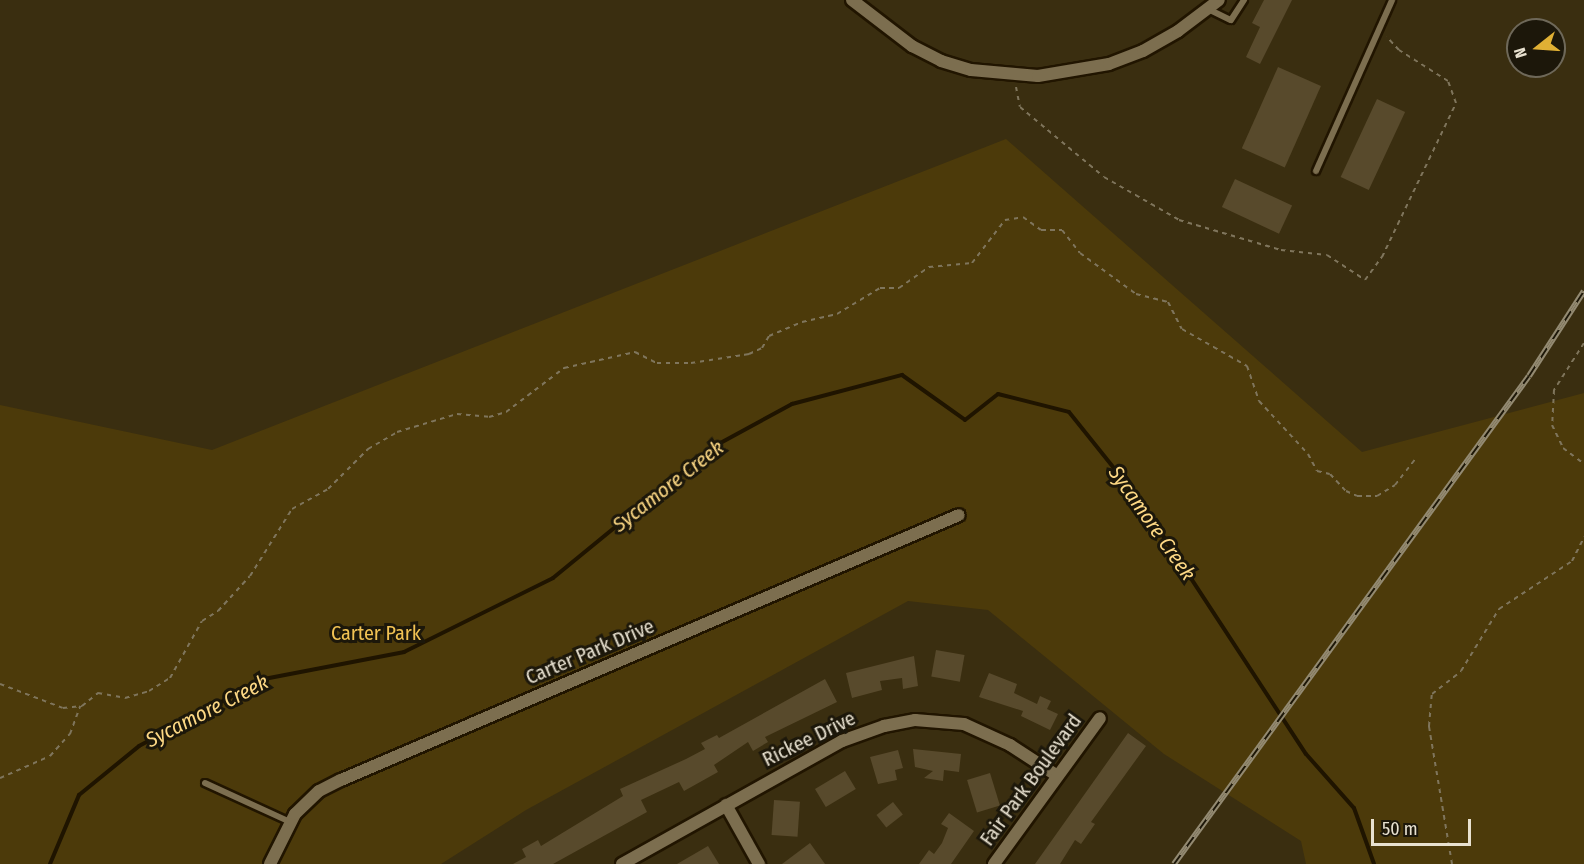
<!DOCTYPE html>
<html>
<head>
<meta charset="utf-8">
<style>
	body { margin:0 }
	#map { position:relative; width:1584px; height:864px; overflow:hidden; background:#3a2e10; font-family:"Fira Sans Condensed",sans-serif }
	div>[style] { position:absolute }
	.green>* { inset:0; background:#4c3a0a }
	.stream>* { height:4px; margin:-2px; padding:0 2px; transform-origin:2px; border-radius:2px; background:#1f1400 }
	.building>* { inset:0; background:#584a2c; transform-origin:0 0 }
	.path>* { height:2px; margin-top:-1px; transform-origin:0; background:repeating-linear-gradient(90deg,#7f755c 0 4.5px,transparent 0 9px) }
	.roads { filter:drop-shadow(2px 0 #211500) drop-shadow(-2px 0 #211500) drop-shadow(0 2px #211500) drop-shadow(0 -2px #211500) }
	.service>* { height:6px; margin:-3px; padding:0 3px; transform-origin:3px; border-radius:3px; background:#7c6e4f }
	.minor>* { height:12px; margin:-6px; padding:0 6px; transform-origin:6px; border-radius:6px; background:#7c6e4f }
	.rail>* { height:6px; margin-top:-3px; transform-origin:0; background:repeating-linear-gradient(90deg,#1c170a 0 11px,#938a72 0 22px); box-sizing:border-box; border-block:2px solid #938a72 }
	span { translate:-50% -50%; white-space:nowrap; text-align:center; line-height:1.15; -webkit-text-stroke:6px #1c170a; paint-order:stroke }
	.park-label { font-size:20px; color:#f1c253 }
	.street-label { font-size:20px; color:#e8e1d0 }
	.water-label { font-size:21px; color:#fdd884; font-style:italic }
	.north { position:absolute; left:1506px; top:18px; width:60px; height:60px; box-sizing:border-box; background:#1c170a; border:2px solid #6e6859; border-radius:50%; rotate:253deg; font-size:16px; font-weight:700; line-height:24px; text-align:center; color:#e8e1d0 }
	.north::after { content:''; display:block; margin:auto; width:21px; height:27px; background:#e0b034; clip-path:polygon(50% 0,100% 100%,50% 72%,0 100%) }
	.scale { position:absolute; left:1371px; top:819px; width:100px; height:27px; box-sizing:border-box; border:3px solid #e8e1d0; border-top:0; padding-left:8px; font-size:18px; line-height:21px; white-space:nowrap; color:#e8e1d0; -webkit-text-stroke:4px #1c170a; paint-order:stroke }
</style>
</head>
<body>
<div id="map">
	<div class="green">
		<div style="clip-path:polygon(1006px 139px,1362px 452px,1584px 393px,1584px 864px,1306px 864px,1301px 841px,1164px 754px,988px 610px,908px 601px,526px 810px,441px 864px,0 864px,0 405px,212px 450px)"></div>
	</div>
	<div class="stream">
		<div style="left:50px;top:864px;width:75px;rotate:-67.2deg"></div>
		<div style="left:79px;top:795px;width:77px;rotate:-39.2deg"></div>
		<div style="left:139px;top:746px;width:142px;rotate:-28.2deg"></div>
		<div style="left:264px;top:679px;width:143px;rotate:-10.9deg"></div>
		<div style="left:404px;top:652px;width:166px;rotate:-26.4deg"></div>
		<div style="left:553px;top:578px;width:207px;rotate:-39.3deg"></div>
		<div style="left:713px;top:447px;width:90px;rotate:-28.6deg"></div>
		<div style="left:792px;top:404px;width:114px;rotate:-14.8deg"></div>
		<div style="left:902px;top:375px;width:77px;rotate:35.5deg"></div>
		<div style="left:965px;top:420px;width:42px;rotate:-38.2deg"></div>
		<div style="left:998px;top:394px;width:73px;rotate:14.2deg"></div>
		<div style="left:1069px;top:412px;width:115px;rotate:51.3deg"></div>
		<div style="left:1141px;top:502px;width:301px;rotate:56.8deg"></div>
		<div style="left:1306px;top:754px;width:72px;rotate:48.4deg"></div>
		<div style="left:1354px;top:808px;width:59px;rotate:70.3deg"></div>
	</div>
	<div class="building">
		<div style="clip-path:polygon(1264px 0,1292px 0,1260px 64px,1246px 57px,1260px 27px,1252px 23px)"></div>
		<div style="left:1278px;top:67px;width:47px;height:89px;rotate:24deg"></div>
		<div style="left:1377px;top:99px;width:31px;height:86px;rotate:25deg"></div>
		<div style="left:1235px;top:179px;width:63px;height:31px;rotate:25deg"></div>
		<div style="left:936px;top:650px;width:29px;height:27px;rotate:10deg"></div>
		<div style="clip-path:polygon(914px 656px,918px 686px,903px 689px,902px 678px,880px 681px,882px 690px,852px 698px,846px 673px)"></div>
		<div style="clip-path:polygon(989px 673px,1017px 684px,1014px 693px,1037px 704px,1040px 696px,1051px 701px,1047px 709px,1058px 714px,1050px 730px,1021px 716px,1023px 711px,979px 697px)"></div>
		<div style="clip-path:polygon(825px 679px,837px 702px,765px 737px,768px 742px,753px 751px,748px 742px,714px 765px,718px 772px,684px 791px,679px 782px,641px 800px,647px 812px,553px 864px,513px 864px,526px 857px,522px 849px,538px 840px,541px 846px,623px 796px,620px 789px,686px 759px,705px 749px,701px 743px,717px 735px,719px 738px)"></div>
		<div style="clip-path:polygon(1128px 733px,1146px 746px,1091px 822px,1095px 824px,1081px 844px,1075px 840px,1060px 864px,1035px 864px)"></div>
		<div style="clip-path:polygon(913px 749px,961px 754px,959px 772px,944px 770px,943px 781px,924px 778px,933px 771px,915px 767px)"></div>
		<div style="clip-path:polygon(898px 750px,903px 768px,895px 770px,897px 780px,878px 784px,870px 757px)"></div>
		<div style="left:845px;top:771px;width:21px;height:35px;rotate:59deg"></div>
		<div style="left:990px;top:773px;width:34px;height:24px;rotate:73deg"></div>
		<div style="left:774px;top:800px;width:26px;height:35px;rotate:4deg"></div>
		<div style="left:893px;top:802px;width:16px;height:21px;rotate:52deg"></div>
		<div style="clip-path:polygon(949px 813px,974px 831px,951px 864px,919px 864px,929px 850px,934px 854px,942px 843px,948px 828px,941px 824px)"></div>
		<div style="clip-path:polygon(810px 843px,825px 864px,782px 864px)"></div>
		<div style="clip-path:polygon(708px 846px,719px 864px,677px 864px)"></div>
	</div>
	<div class="path">
		<div style="left:1016px;top:87px;width:20px;rotate:79deg"></div>
		<div style="left:1020px;top:107px;width:109px;rotate:39.8deg"></div>
		<div style="left:1104px;top:177px;width:86px;rotate:29.8deg"></div>
		<div style="left:1179px;top:220px;width:106px;rotate:16.4deg"></div>
		<div style="left:1281px;top:250px;width:46px;rotate:6.2deg"></div>
		<div style="left:1327px;top:255px;width:45px;rotate:33.3deg"></div>
		<div style="left:1365px;top:280px;width:29px;rotate:-54deg"></div>
		<div style="left:1382px;top:257px;width:171px;rotate:-64.3deg"></div>
		<div style="left:1456px;top:103px;width:23px;rotate:-110deg"></div>
		<div style="left:1448px;top:81px;width:58px;rotate:-147.7deg"></div>
		<div style="left:1399px;top:50px;width:18px;rotate:-133deg"></div>
		<div style="left:1584px;top:343px;width:56px;rotate:122.6deg"></div>
		<div style="left:1554px;top:390px;width:35px;rotate:93deg"></div>
		<div style="left:1552px;top:425px;width:25px;rotate:64deg"></div>
		<div style="left:1563px;top:448px;width:26px;rotate:37deg"></div>
		<div style="left:0;top:684px;width:67px;rotate:20.9deg"></div>
		<div style="left:63px;top:708px;width:19px;rotate:-6deg"></div>
		<div style="left:82px;top:706px;width:21px;rotate:-39deg"></div>
		<div style="left:98px;top:693px;width:27px;rotate:10deg"></div>
		<div style="left:125px;top:698px;width:25px;rotate:-16deg"></div>
		<div style="left:149px;top:691px;width:25px;rotate:-32deg"></div>
		<div style="left:170px;top:678px;width:65px;rotate:-60.7deg"></div>
		<div style="left:202px;top:621px;width:19px;rotate:-32deg"></div>
		<div style="left:218px;top:611px;width:47px;rotate:-47.6deg"></div>
		<div style="left:250px;top:576px;width:79px;rotate:-57.9deg"></div>
		<div style="left:292px;top:509px;width:41px;rotate:-29.1deg"></div>
		<div style="left:328px;top:489px;width:57px;rotate:-45deg"></div>
		<div style="left:368px;top:449px;width:34px;rotate:-30deg"></div>
		<div style="left:397px;top:432px;width:63px;rotate:-16.7deg"></div>
		<div style="left:457px;top:414px;width:32px;rotate:5deg"></div>
		<div style="left:489px;top:417px;width:18px;rotate:-16deg"></div>
		<div style="left:506px;top:412px;width:73px;rotate:-37.2deg"></div>
		<div style="left:564px;top:368px;width:73px;rotate:-12.7deg"></div>
		<div style="left:635px;top:352px;width:25px;rotate:27deg"></div>
		<div style="left:657px;top:363px;width:34px"></div>
		<div style="left:691px;top:363px;width:59px;rotate:-8.8deg"></div>
		<div style="left:749px;top:354px;width:14px;rotate:-25deg"></div>
		<div style="left:762px;top:348px;width:14px;rotate:-60deg"></div>
		<div style="left:769px;top:336px;width:36px;rotate:-23deg"></div>
		<div style="left:802px;top:322px;width:36px;rotate:-13deg"></div>
		<div style="left:837px;top:314px;width:50px;rotate:-31.2deg"></div>
		<div style="left:880px;top:288px;width:19px"></div>
		<div style="left:899px;top:288px;width:37px;rotate:-35deg"></div>
		<div style="left:929px;top:267px;width:43px;rotate:-5.3deg"></div>
		<div style="left:972px;top:263px;width:54px;rotate:-52.5deg"></div>
		<div style="left:1005px;top:220px;width:18px;rotate:-9deg"></div>
		<div style="left:1023px;top:217px;width:22px;rotate:36deg"></div>
		<div style="left:1041px;top:230px;width:21px"></div>
		<div style="left:1062px;top:230px;width:29px;rotate:52deg"></div>
		<div style="left:1080px;top:253px;width:69px;rotate:36.2deg"></div>
		<div style="left:1136px;top:294px;width:33px;rotate:14deg"></div>
		<div style="left:1168px;top:302px;width:30px;rotate:63deg"></div>
		<div style="left:1182px;top:329px;width:75px;rotate:29.6deg"></div>
		<div style="left:1247px;top:366px;width:37px;rotate:71deg"></div>
		<div style="left:1259px;top:401px;width:72px;rotate:47.2deg"></div>
		<div style="left:1308px;top:454px;width:19px;rotate:62deg"></div>
		<div style="left:1317px;top:471px;width:13px;rotate:13deg"></div>
		<div style="left:1330px;top:474px;width:23px;rotate:47deg"></div>
		<div style="left:1346px;top:491px;width:12px;rotate:24deg"></div>
		<div style="left:1357px;top:496px;width:20px"></div>
		<div style="left:1377px;top:496px;width:21px;rotate:-31deg"></div>
		<div style="left:1395px;top:485px;width:33px;rotate:-52deg"></div>
		<div style="left:0;top:778px;width:55px;rotate:-23.7deg"></div>
		<div style="left:50px;top:756px;width:30px;rotate:-48deg"></div>
		<div style="left:70px;top:734px;width:30px;rotate:-70deg"></div>
		<div style="left:1452px;top:864px;width:140px;rotate:-99.5deg"></div>
		<div style="left:1429px;top:726px;width:32px;rotate:-85deg"></div>
		<div style="left:1432px;top:694px;width:37px;rotate:-38deg"></div>
		<div style="left:1461px;top:671px;width:73px;rotate:-58.5deg"></div>
		<div style="left:1499px;top:609px;width:87px;rotate:-33.3deg"></div>
		<div style="left:1572px;top:561px;width:27px;rotate:-63deg"></div>
	</div>
	<div class="roads">
		<div class="service">
			<div style="left:1208px;top:9px;width:25px;rotate:26deg"></div>
			<div style="left:1231px;top:20px;width:24px;rotate:-57deg"></div>
			<div style="left:1316px;top:171px;width:187px;rotate:-66deg"></div>
			<div style="left:205px;top:783px;width:94px;rotate:24.6deg"></div>
		</div>
		<div class="minor">
			<div style="left:852px;top:0;width:76px;rotate:37.5deg"></div>
			<div style="left:912px;top:46px;width:33px;rotate:27deg"></div>
			<div style="left:941px;top:61px;width:31px;rotate:17deg"></div>
			<div style="left:971px;top:70px;width:67px;rotate:5.1deg"></div>
			<div style="left:1038px;top:76px;width:72px;rotate:-9.6deg"></div>
			<div style="left:1109px;top:64px;width:36px;rotate:-21deg"></div>
			<div style="left:1143px;top:51px;width:40px;rotate:-29.7deg"></div>
			<div style="left:1178px;top:31px;width:51px;rotate:-37.1deg"></div>
			<div style="left:726px;top:805px;width:68px;rotate:60.8deg"></div>
			<div style="left:270px;top:864px;width:56px;rotate:-63.4deg"></div>
			<div style="left:295px;top:814px;width:33px;rotate:-44deg"></div>
			<div style="left:319px;top:791px;width:25px;rotate:-27deg"></div>
			<div style="left:341px;top:780px;width:672px;rotate:-23.21deg"></div>
			<div style="left:622px;top:864px;width:252px;rotate:-29.2deg"></div>
			<div style="left:842px;top:741px;width:45px;rotate:-19.7deg"></div>
			<div style="left:884px;top:726px;width:32px;rotate:-11deg"></div>
			<div style="left:915px;top:720px;width:49px;rotate:4.7deg"></div>
			<div style="left:964px;top:724px;width:51px;rotate:24.5deg"></div>
			<div style="left:1010px;top:745px;width:55px;rotate:33.1deg"></div>
			<div style="left:994px;top:864px;width:180px;rotate:-54deg"></div>
		</div>
	</div>
	<div class="rail">
		<div style="left:1174px;top:864px;width:603px;rotate:-53.97deg"></div>
		<div style="left:1529px;top:376px;width:101px;rotate:-57.1deg"></div>
	</div>
	<div class="park-label">
		<span style="left:376px;top:633px">Carter Park</span>
	</div>
	<div class="street-label">
		<span style="left:590px;top:652px;rotate:-23deg">Carter Park Drive</span>
		<span style="left:809px;top:739px;rotate:-26deg">Rickee Drive</span>
		<span style="left:1031px;top:780px;rotate:-54deg">Fair Park Boulevard</span>
	</div>
	<div class="water-label">
		<span style="left:668px;top:486px;rotate:-38deg">Sycamore Creek</span>
		<span style="left:1152px;top:523px;rotate:55deg">Sycamore Creek</span>
		<span style="left:207px;top:711px;rotate:-27deg">Sycamore Creek</span>
	</div>
	<div class="north">N</div>
	<div class="scale">50 m</div>
</div>
</body>
</html>
